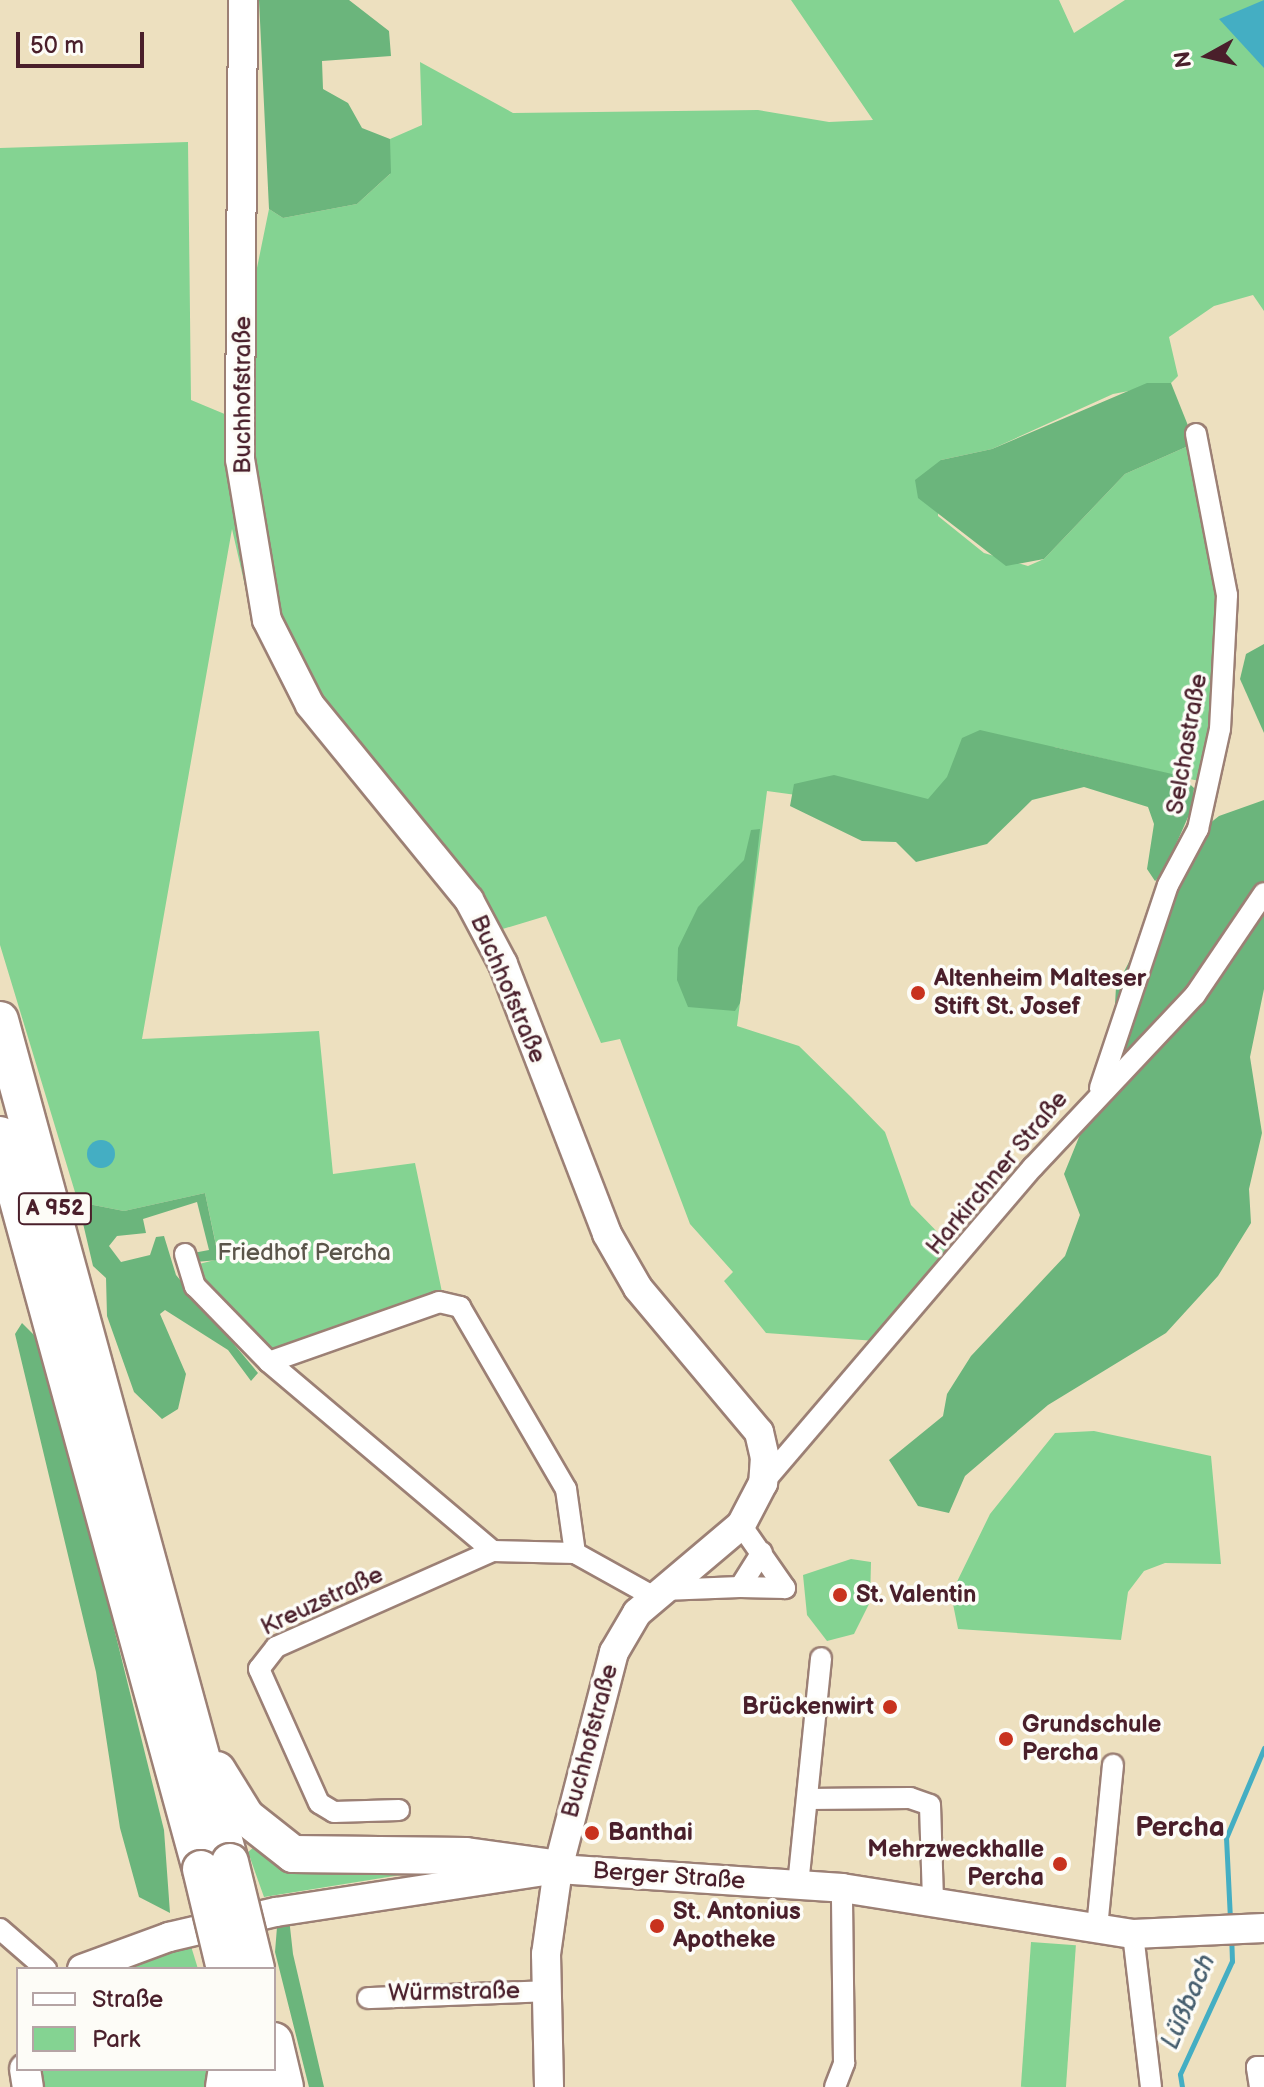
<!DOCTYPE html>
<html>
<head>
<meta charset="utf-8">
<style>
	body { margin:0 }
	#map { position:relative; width:1264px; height:2087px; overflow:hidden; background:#ede0bf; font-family:"Balsamiq Sans",sans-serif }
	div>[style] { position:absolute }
	.green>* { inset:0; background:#84d392; transform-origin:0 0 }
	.forest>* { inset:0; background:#6bb57c }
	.water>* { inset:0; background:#44aec3 }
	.round { border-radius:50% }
	.stream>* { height:5px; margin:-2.5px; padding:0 2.5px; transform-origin:2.5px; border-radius:2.5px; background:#44aec3 }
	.roads { filter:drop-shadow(2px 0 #9c8075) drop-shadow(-2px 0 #9c8075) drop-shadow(0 2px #9c8075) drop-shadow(0 -2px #9c8075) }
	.minor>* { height:20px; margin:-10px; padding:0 10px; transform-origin:10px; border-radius:10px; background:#fff }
	.secondary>* { height:28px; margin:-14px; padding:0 14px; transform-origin:14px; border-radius:14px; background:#fff }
	.primary>* { height:30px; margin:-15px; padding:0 15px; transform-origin:15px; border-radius:15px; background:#fff }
	.motorway>* { height:36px; margin:-18px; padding:0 18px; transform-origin:18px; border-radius:18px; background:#fff }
	.bridges { filter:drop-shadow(2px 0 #9c8075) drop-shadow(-2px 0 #9c8075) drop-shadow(0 2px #9c8075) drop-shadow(0 -2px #9c8075) }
	.motorway-bridge>* { height:36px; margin:-18px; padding:0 18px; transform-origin:18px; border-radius:18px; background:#fff }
	.dots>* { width:22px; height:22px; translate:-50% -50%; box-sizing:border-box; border:4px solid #fdfcf7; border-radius:50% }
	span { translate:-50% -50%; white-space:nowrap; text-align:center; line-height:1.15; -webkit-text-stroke:7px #fdfcf7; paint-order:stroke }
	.shield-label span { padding:2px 6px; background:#fdfcf7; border:2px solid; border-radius:6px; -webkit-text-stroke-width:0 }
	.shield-label { font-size:22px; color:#4a1f2b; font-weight:700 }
	.street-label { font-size:24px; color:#4a1f2b }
	.poi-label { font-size:24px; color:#4a1f2b; font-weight:700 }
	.left { translate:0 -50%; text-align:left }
	.right { translate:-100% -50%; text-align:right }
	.park-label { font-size:24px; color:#5b554a }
	.water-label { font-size:26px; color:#475f6f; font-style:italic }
	.quarter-label { font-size:28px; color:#4a1f2b; font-weight:700 }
	.legend { position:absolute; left:16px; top:1967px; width:260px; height:104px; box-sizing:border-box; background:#fdfcf7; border:2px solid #b5a4a5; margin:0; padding:10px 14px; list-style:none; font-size:24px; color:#4a1f2b }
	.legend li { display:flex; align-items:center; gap:16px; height:40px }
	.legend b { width:40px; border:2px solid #b5a4a5 }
	.north { position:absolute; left:1168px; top:16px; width:80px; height:80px; -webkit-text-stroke:6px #fdfcf7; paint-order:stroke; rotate:262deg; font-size:22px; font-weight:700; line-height:32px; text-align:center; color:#4a1f2b }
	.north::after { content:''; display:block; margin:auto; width:28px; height:36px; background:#4a1f2b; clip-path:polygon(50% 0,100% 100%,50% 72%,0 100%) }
	.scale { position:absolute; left:16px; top:32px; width:128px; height:36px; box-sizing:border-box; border:4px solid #4a1f2b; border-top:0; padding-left:10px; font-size:24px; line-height:28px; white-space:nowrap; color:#4a1f2b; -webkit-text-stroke:6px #fdfcf7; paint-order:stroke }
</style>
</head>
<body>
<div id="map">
	<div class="green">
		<div style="clip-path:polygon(791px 0,1059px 0,1074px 33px,1125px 0,1264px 0,1264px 311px,1253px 295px,1214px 306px,1169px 337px,1178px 376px,1171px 383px,1113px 394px,992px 449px,941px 460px,938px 516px,984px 553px,1028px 566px,1044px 559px,1125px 474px,1195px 443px,1213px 511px,1227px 674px,1203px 782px,1054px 747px,950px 816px,767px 791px,737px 1026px,799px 1046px,851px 1097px,885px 1132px,911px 1205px,954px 1249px,876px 1341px,766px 1333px,724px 1281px,733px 1272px,690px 1224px,620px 1039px,601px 1043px,546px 916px,476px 937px,451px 893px,279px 679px,253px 621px,232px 529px,142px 1039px,319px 1031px,333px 1174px,415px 1163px,442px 1292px,361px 1328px,269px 1352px,201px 1281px,199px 1264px,219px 1259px,205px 1193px,124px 1211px,78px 1202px,0 945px,0 148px,188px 142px,191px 400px,227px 415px,269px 209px,283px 218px,357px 204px,390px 174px,390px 139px,422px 125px,420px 62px,513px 113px,758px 110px,829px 122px,873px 120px)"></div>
		<div style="clip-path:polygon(1094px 1431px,1211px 1456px,1221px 1564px,1165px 1563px,1144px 1571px,1128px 1592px,1121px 1640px,958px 1629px,951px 1594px,990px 1514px,1055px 1433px)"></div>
		<div style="clip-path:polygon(851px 1559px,871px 1562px,870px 1602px,854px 1634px,827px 1641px,807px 1615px,803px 1575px)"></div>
		<div style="clip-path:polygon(254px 1847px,277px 1860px,450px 1867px,264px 1897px,248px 1852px)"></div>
		<div style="left:1031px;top:1942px;width:45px;height:145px;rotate:4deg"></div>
		<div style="clip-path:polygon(191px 1946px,198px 1969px,125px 1969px)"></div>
		<div style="left:37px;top:2069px;width:180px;height:18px"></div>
	</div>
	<div class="forest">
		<div style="clip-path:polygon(259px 0,349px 0,389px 31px,391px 56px,322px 61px,323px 89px,348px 103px,362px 128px,390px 139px,391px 173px,357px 204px,283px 218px,269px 209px)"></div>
		<div style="clip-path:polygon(1147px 383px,1171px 383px,1195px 443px,1125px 474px,1044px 559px,1006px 566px,918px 498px,915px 480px,941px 460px,992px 449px)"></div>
		<div style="clip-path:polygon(1264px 644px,1264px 733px,1240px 679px,1246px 654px)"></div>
		<div style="clip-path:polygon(980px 730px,1181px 776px,1194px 788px,1192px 808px,1163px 874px,1155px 881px,1147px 869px,1154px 824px,1148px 807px,1084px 787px,1032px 800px,987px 844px,916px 862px,896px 842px,862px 841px,790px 806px,794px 784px,834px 775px,928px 799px,947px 777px,962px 738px)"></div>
		<div style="clip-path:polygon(1264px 800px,1264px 989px,1250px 1057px,1262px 1133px,1249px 1189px,1251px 1223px,1218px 1276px,1166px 1333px,1048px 1405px,965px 1476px,949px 1513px,918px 1506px,889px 1460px,943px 1416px,947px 1394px,971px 1356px,1065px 1256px,1080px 1215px,1064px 1174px,1112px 1056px,1116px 987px,1195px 835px,1219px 816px)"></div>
		<div style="clip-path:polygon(760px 829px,740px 1003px,735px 1011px,688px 1007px,677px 980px,678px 948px,698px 907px,744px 860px,751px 830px)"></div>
		<div style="clip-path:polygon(205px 1193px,219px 1260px,195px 1262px,193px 1253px,209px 1250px,197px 1202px,143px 1219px,146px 1233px,117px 1236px,109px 1246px,121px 1262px,150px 1255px,156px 1237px,164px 1236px,176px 1275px,258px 1373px,251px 1381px,228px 1350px,165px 1310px,160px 1314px,186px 1374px,178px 1409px,162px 1419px,134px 1392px,107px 1316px,106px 1278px,93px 1266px,78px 1202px,124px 1211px)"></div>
		<div style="clip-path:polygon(22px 1323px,40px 1341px,84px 1507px,164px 1830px,170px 1913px,139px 1897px,120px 1828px,96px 1672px,15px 1334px)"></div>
		<div style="clip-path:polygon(289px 1918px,293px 1954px,324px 2087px,309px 2087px,275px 1952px,277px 1927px)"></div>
	</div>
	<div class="water">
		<div style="clip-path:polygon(1264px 0,1264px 68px,1219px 19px)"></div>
		<div class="round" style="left:87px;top:1140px;width:28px;height:28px"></div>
	</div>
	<div class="stream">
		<div style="left:1230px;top:1919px;width:81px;rotate:-92.8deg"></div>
		<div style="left:1226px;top:1838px;width:98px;rotate:-67.1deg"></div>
		<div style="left:1182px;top:2087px;width:13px;rotate:-99deg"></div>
		<div style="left:1180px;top:2074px;width:124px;rotate:-65.3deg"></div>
		<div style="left:1232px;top:1961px;width:24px;rotate:-92deg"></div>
	</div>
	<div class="roads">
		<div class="minor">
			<div style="left:1100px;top:1088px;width:214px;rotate:-71.5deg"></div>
			<div style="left:1168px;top:885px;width:64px;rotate:-61.8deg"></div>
			<div style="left:1198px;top:829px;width:102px;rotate:-77.6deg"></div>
			<div style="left:1220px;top:729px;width:134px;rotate:-87deg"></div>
			<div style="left:1227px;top:595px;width:164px;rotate:-100.9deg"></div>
			<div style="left:185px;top:1254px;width:34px;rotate:73deg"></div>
			<div style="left:195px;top:1286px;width:106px;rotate:45.8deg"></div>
			<div style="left:269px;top:1362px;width:293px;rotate:40.2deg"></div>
			<div style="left:493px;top:1551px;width:82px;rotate:1.4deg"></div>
			<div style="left:575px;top:1553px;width:90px;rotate:29.1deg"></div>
			<div style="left:269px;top:1362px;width:180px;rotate:-19.4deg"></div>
			<div style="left:439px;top:1302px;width:22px;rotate:13deg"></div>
			<div style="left:460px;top:1307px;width:211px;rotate:59.8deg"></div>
			<div style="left:566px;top:1489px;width:65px;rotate:82deg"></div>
			<div style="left:763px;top:1483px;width:416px;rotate:-49.5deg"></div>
			<div style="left:1033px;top:1167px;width:236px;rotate:-46.7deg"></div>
			<div style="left:1195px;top:995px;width:123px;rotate:-55.9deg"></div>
			<div style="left:741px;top:1525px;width:77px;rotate:55.1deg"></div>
			<div style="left:740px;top:1587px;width:45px;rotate:1.3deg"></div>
			<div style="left:663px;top:1590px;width:77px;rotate:-2.2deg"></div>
			<div style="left:740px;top:1587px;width:41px;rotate:-57.8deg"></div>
			<div style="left:808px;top:1799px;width:102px;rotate:-0.6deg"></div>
			<div style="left:910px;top:1798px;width:21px;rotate:19deg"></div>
			<div style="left:930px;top:1805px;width:98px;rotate:88.2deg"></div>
			<div style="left:399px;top:1810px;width:65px;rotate:178.2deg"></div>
			<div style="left:334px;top:1812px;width:17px;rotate:-149deg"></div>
			<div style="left:319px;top:1803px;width:147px;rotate:-114.1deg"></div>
			<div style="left:259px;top:1669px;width:28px;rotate:-52deg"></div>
			<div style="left:276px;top:1647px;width:237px;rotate:-23.9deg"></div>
			<div style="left:798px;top:1885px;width:228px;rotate:-84.2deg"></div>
			<div style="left:1097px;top:1928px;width:164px;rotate:-84.4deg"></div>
			<div style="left:0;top:1929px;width:61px;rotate:41deg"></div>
			<div style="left:1133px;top:1934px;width:154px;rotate:83.3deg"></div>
			<div style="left:368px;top:1998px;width:179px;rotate:-2.2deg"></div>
			<div style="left:835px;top:2087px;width:26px;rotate:-69deg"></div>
			<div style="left:844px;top:2063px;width:175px;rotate:-90.7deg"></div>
			<div style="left:1260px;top:2087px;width:20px;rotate:-99deg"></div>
			<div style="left:1257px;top:2067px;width:7px"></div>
		</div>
		<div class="secondary">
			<div style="left:243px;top:0;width:459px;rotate:90.4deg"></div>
			<div style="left:240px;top:459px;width:163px;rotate:80.5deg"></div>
			<div style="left:267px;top:620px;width:95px;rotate:63.2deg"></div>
			<div style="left:310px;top:705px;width:252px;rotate:50.8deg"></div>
			<div style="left:469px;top:900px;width:72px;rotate:62deg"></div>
			<div style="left:503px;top:964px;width:289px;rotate:68.9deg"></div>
			<div style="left:607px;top:1234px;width:62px;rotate:60.1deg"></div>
			<div style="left:638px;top:1288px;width:188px;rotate:50deg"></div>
			<div style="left:759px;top:1432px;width:26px;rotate:77deg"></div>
			<div style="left:765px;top:1457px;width:26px;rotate:94deg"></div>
			<div style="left:763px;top:1483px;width:47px;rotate:117.6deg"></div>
			<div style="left:741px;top:1525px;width:136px;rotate:139.8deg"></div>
			<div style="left:637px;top:1613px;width:45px;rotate:120.5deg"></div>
			<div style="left:614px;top:1652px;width:224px;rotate:104.5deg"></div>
			<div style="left:558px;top:1869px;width:86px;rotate:98deg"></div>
			<div style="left:546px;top:1954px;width:133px;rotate:88.7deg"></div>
			<div style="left:82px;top:1969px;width:93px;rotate:-20.2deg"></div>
			<div style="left:169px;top:1937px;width:110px;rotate:-13.2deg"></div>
			<div style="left:276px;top:1912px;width:285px;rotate:-8.7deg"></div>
			<div style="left:558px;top:1869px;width:285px;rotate:3.8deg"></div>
			<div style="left:842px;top:1888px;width:295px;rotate:9deg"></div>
			<div style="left:1133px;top:1934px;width:131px;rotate:-2.6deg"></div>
		</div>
		<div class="primary">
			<div style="left:25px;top:2069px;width:18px;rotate:81deg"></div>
		</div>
		<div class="motorway">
			<div style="left:0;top:1020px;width:873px;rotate:74.72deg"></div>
			<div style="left:0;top:1135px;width:761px;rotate:74.69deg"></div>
			<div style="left:217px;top:1770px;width:55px;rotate:58.3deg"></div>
			<div style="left:246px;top:1817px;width:60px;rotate:38.2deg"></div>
			<div style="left:293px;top:1854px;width:173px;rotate:0.7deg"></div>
			<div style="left:466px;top:1856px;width:93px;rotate:8deg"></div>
			<div style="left:274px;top:2041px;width:47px;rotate:76.6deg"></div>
			<div style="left:250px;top:2069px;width:19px;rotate:74deg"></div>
			<div style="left:224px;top:2087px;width:18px;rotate:-81deg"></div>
		</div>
	</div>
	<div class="bridges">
		<div class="motorway-bridge">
			<div style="left:230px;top:1862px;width:110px;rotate:76.3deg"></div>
			<div style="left:201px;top:1869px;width:103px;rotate:76.5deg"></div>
		</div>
	</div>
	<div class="dots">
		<div style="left:918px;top:993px;background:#c8321e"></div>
		<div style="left:840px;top:1595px;background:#c8321e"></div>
		<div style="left:890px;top:1707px;background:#c8321e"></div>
		<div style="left:1006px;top:1739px;background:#c8321e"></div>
		<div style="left:592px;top:1833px;background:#c8321e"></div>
		<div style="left:1060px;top:1864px;background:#c8321e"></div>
		<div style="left:657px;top:1926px;background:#c8321e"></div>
	</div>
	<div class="shield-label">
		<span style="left:55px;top:1209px">A 952</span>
	</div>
	<div class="street-label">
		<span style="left:243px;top:395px;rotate:-90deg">Buchhofstraße</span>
		<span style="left:1187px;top:744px;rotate:-80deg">Selchastraße</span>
		<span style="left:508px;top:989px;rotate:67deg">Buchhofstraße</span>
		<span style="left:997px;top:1173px;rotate:-50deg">Harkirchner Straße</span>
		<span style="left:322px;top:1601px;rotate:-25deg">Kreuzstraße</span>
		<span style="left:590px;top:1741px;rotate:-75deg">Buchhofstraße</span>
		<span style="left:669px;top:1876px;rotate:4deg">Berger Straße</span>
		<span style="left:454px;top:1992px;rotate:-1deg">Würmstraße</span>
	</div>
	<div class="poi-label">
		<span class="left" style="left:934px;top:993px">Altenheim Malteser<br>Stift St. Josef</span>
		<span class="left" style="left:856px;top:1595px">St. Valentin</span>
		<span class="right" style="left:874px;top:1707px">Brückenwirt</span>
		<span class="left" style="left:1022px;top:1739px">Grundschule<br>Percha</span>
		<span class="left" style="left:608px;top:1833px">Banthai</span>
		<span class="right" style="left:1044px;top:1864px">Mehrzweckhalle<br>Percha</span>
		<span class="left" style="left:673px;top:1926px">St. Antonius<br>Apotheke</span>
	</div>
	<div class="park-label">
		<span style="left:304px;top:1253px">Friedhof Percha</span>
	</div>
	<div class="water-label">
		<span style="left:1189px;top:2002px;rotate:-67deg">Lüßbach</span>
	</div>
	<div class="quarter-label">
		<span style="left:1180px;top:1828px">Percha</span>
	</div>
	<ul class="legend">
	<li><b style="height:10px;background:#fff"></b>Straße</li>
	<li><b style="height:22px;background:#84d392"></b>Park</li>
	</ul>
	<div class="north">N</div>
	<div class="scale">50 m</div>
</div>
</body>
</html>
